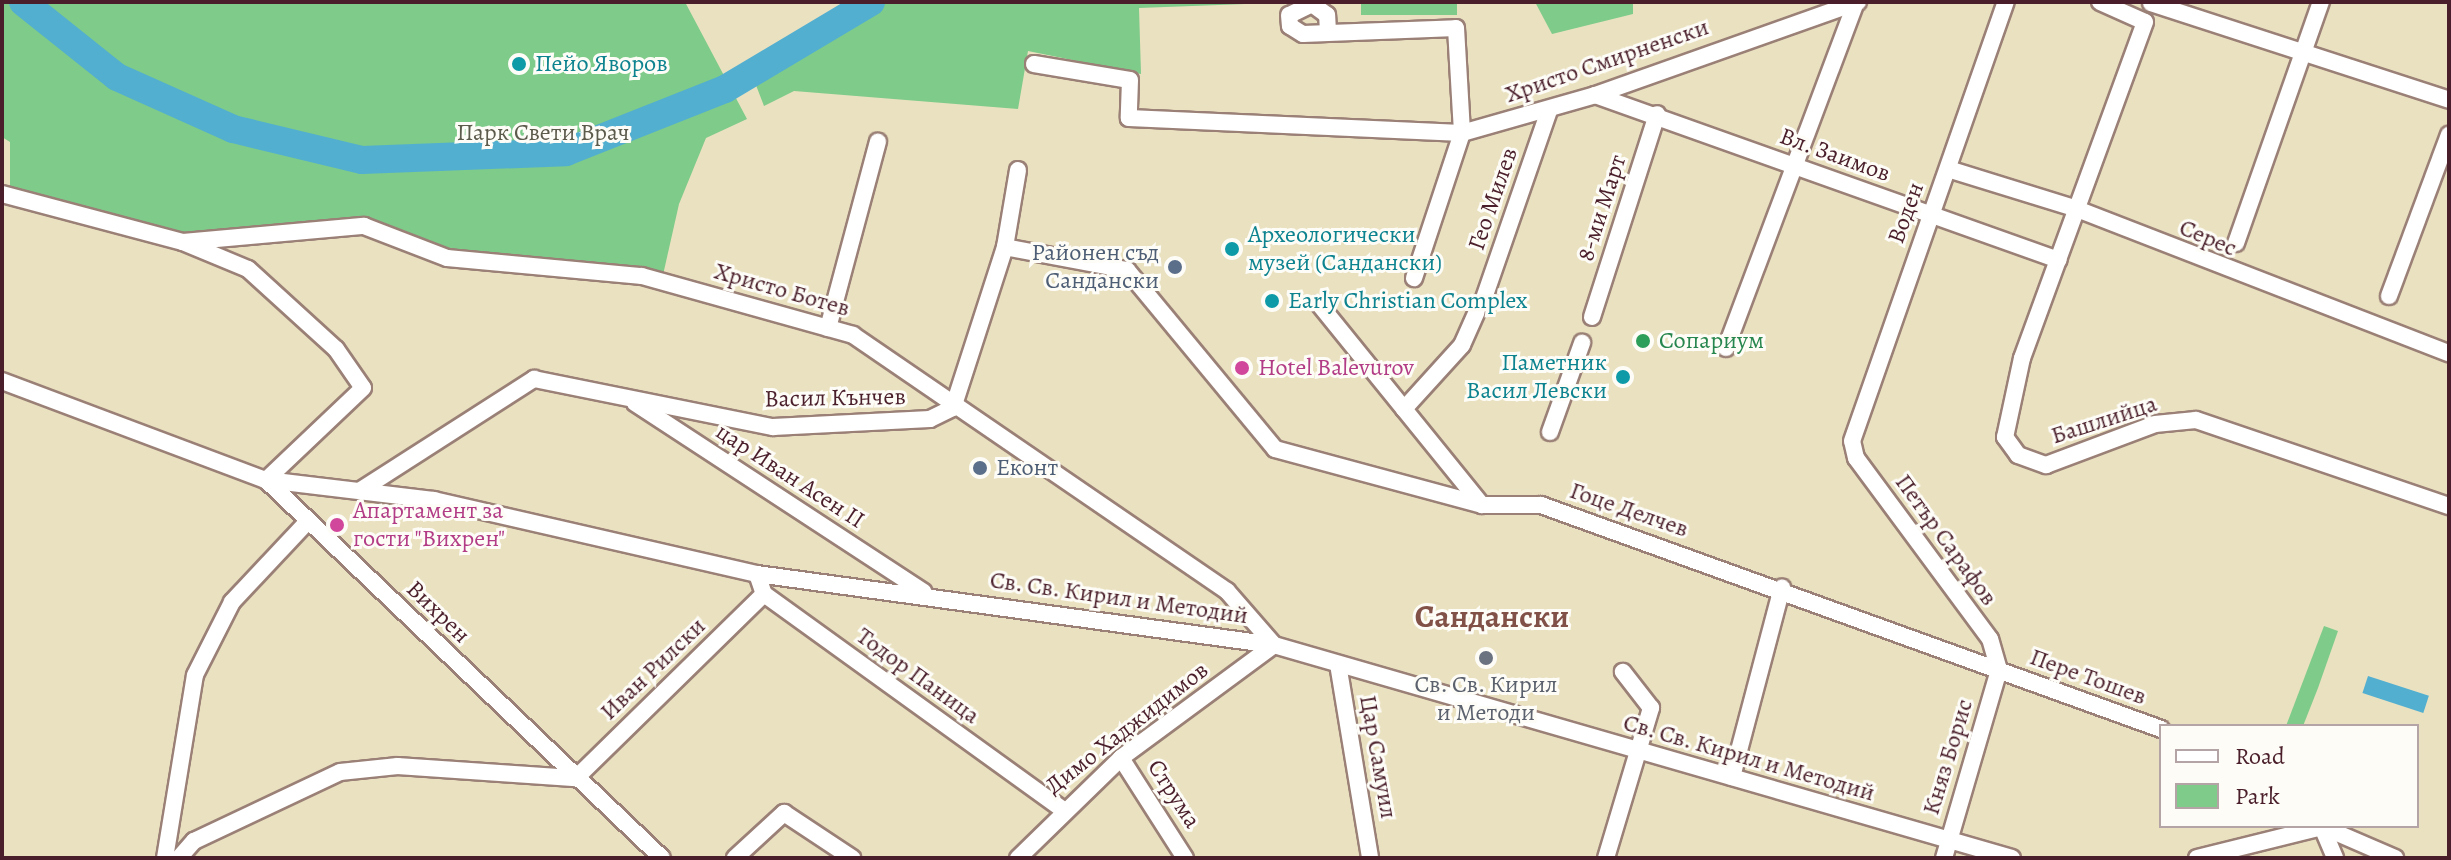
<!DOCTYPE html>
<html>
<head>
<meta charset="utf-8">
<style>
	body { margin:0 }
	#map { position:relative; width:2451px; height:860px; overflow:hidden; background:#eae1c0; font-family:Alegreya,serif }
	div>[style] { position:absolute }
	.green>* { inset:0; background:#7ecb8a; transform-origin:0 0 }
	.water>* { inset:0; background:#52afd0; transform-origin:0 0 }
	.river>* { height:28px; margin:-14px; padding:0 14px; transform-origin:14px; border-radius:14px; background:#52afd0 }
	.roads { filter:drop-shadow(2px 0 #9a8076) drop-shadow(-2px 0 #9a8076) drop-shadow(0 2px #9a8076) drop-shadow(0 -2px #9a8076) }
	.street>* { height:16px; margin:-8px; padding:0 8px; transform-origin:8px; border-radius:8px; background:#fff }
	.dots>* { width:22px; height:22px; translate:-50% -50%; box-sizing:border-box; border:4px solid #fdfcf7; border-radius:50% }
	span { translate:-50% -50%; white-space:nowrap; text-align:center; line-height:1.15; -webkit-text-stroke:6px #fdfcf7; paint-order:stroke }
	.street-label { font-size:24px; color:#4a1f2b }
	.culture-label { font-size:24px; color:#0d838f }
	.left { translate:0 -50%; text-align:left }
	.right { translate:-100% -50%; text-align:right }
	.park-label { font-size:24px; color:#5c5b4c }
	.service-label { font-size:24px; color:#4e5e75 }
	.leisure-label { font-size:24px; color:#27864d }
	.hotel-label { font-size:24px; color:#b23c85 }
	.worship-label { font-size:24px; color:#5b616d }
	.district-label { font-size:32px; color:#815047; font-weight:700 }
	.frame { position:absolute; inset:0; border:4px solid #4a1f2b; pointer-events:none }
	.legend { position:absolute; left:2159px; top:724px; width:260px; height:104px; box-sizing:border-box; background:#fdfcf7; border:2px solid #b5a4a5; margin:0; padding:10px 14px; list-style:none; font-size:24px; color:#4a1f2b }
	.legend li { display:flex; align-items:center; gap:16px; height:40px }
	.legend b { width:40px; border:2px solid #b5a4a5 }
</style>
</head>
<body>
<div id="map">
	<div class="green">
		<div style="clip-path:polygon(2px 2px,685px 2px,747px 119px,706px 138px,679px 204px,663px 275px,454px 257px,363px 222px,177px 237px,10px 188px,10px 142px,2px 137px)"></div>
		<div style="clip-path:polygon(881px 2px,1298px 2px,1139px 8px,1141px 74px,1028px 51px,1018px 109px,794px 91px,764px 106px,754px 80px)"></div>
		<div style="left:1361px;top:2px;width:96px;height:13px"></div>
		<div style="clip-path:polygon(1535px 2px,1633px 2px,1633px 14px,1552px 34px)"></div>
		<div style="clip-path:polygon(2324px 626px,2338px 631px,2318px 688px,2303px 726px,2286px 726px)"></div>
	</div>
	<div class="water">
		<div style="left:2368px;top:676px;width:64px;height:18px;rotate:18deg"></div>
	</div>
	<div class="river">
		<div style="left:23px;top:2px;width:120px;rotate:38.6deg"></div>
		<div style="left:117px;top:77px;width:127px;rotate:24.1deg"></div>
		<div style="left:233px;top:129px;width:133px;rotate:13.5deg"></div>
		<div style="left:362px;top:160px;width:204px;rotate:-2.2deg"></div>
		<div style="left:566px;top:152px;width:171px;rotate:-21.6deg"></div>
		<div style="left:725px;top:89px;width:170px;rotate:-30.8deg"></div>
	</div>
	<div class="roads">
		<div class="street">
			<div style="left:2100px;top:2px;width:49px;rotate:24deg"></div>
			<div style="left:2145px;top:22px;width:358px;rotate:110.1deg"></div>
			<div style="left:2022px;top:358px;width:81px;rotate:102.1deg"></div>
			<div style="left:2005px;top:437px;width:22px;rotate:54deg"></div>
			<div style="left:2018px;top:455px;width:30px;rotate:20deg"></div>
			<div style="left:2046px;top:465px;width:116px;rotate:-20.6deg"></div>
			<div style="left:2155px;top:424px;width:41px;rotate:-5.6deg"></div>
			<div style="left:2196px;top:420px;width:267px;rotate:18.8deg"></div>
			<div style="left:2151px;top:3px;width:313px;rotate:18deg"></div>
			<div style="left:1328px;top:32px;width:17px;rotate:-93deg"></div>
			<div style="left:1327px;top:15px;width:19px;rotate:-144deg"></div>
			<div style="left:1312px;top:4px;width:25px;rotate:154deg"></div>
			<div style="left:1289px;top:15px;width:11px;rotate:85deg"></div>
			<div style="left:1290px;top:26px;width:15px;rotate:32deg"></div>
			<div style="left:1303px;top:34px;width:153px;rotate:-2.2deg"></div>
			<div style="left:1456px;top:28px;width:105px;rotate:86.7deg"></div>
			<div style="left:1462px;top:133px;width:153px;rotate:108.3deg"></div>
			<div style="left:1034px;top:64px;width:97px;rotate:9.5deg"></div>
			<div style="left:1130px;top:80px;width:38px;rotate:92deg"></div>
			<div style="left:1129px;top:118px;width:333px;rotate:2.6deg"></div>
			<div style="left:1462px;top:133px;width:138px;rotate:-15.9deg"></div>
			<div style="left:1595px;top:95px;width:279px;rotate:-19.5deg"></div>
			<div style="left:1595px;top:95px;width:492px;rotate:19.6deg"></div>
			<div style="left:1948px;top:169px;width:135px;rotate:17.2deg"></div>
			<div style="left:2077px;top:209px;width:399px;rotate:21.2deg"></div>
			<div style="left:2px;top:194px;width:187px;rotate:14.9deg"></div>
			<div style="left:183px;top:242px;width:70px;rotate:22.6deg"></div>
			<div style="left:248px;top:269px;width:119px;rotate:42.3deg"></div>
			<div style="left:336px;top:349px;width:47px;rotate:55.3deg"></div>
			<div style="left:363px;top:388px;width:134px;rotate:136.5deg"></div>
			<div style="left:183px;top:242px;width:182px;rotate:-5.1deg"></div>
			<div style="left:364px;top:226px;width:89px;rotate:21.1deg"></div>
			<div style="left:447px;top:258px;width:196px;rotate:5.3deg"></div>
			<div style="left:642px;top:276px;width:219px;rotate:15.6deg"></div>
			<div style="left:853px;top:335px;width:453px;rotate:34.4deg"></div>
			<div style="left:1227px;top:591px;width:72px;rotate:49deg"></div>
			<div style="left:1274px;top:645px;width:190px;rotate:143.6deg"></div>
			<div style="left:1121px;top:758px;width:144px;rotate:135.8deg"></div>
			<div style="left:2236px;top:243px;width:256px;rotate:-70.6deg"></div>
			<div style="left:1005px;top:247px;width:124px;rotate:10.7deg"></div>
			<div style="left:1127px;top:270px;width:232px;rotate:50.4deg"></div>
			<div style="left:1275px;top:449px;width:214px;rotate:15.1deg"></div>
			<div style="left:1482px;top:505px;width:59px"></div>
			<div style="left:1541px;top:505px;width:659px;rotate:19.86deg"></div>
			<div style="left:2389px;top:296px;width:172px;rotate:-69.6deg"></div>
			<div style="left:1319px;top:304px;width:259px;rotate:51deg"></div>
			<div style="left:1482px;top:304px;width:205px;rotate:-70.9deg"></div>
			<div style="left:1592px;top:317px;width:213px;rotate:-72.2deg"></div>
			<div style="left:828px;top:328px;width:193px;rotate:-75deg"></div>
			<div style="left:1726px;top:348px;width:369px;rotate:-69.4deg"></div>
			<div style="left:2px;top:381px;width:282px;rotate:20.6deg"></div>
			<div style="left:266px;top:480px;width:169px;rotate:6.8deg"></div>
			<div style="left:434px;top:500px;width:331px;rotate:12.9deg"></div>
			<div style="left:757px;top:574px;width:522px;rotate:7.82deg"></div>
			<div style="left:1274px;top:645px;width:768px;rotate:16.1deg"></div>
			<div style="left:635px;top:403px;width:345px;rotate:33.2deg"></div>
			<div style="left:1404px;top:409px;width:86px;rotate:-47.8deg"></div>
			<div style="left:1462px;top:345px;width:36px;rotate:-66deg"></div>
			<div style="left:1550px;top:432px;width:95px;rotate:-70.2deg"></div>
			<div style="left:266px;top:480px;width:547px;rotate:43.67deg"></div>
			<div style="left:361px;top:490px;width:206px;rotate:-32.7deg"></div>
			<div style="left:534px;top:379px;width:244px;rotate:11.4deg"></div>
			<div style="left:773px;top:427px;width:157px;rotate:-2.9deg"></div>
			<div style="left:930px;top:419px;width:25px;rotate:-26deg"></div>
			<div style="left:953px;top:408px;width:169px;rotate:-72.1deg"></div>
			<div style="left:1005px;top:247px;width:78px;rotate:-80.4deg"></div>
			<div style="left:757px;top:574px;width:21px;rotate:71deg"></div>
			<div style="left:764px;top:594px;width:367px;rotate:35.8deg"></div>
			<div style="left:1338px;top:664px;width:197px;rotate:80.6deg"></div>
			<div style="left:1999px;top:670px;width:32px;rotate:-106deg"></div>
			<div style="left:1990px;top:639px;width:225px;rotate:-126.5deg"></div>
			<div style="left:1856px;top:458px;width:17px;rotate:-103deg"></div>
			<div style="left:1852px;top:441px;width:465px;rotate:-70.7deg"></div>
			<div style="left:1121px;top:758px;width:119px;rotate:57.4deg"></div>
			<div style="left:1732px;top:777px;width:196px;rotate:-75.2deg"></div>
			<div style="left:576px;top:778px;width:263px;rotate:-44.4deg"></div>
			<div style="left:2321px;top:826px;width:81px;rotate:23.4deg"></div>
			<div style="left:2322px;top:827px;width:34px;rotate:67deg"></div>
			<div style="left:165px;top:858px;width:185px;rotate:-80.7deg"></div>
			<div style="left:195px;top:675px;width:82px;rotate:-63.1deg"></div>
			<div style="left:232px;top:602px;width:111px;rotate:-46.8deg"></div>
			<div style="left:179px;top:858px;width:23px;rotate:-49deg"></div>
			<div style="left:194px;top:841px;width:161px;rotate:-25.3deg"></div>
			<div style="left:340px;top:772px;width:58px;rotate:-5.9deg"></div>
			<div style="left:398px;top:766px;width:178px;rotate:3.9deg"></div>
			<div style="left:735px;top:858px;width:67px;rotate:-42.6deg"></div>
			<div style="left:784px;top:813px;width:82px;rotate:33.5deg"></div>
			<div style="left:1606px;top:858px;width:157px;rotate:-73.3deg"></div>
			<div style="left:1651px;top:708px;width:46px;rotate:-127.9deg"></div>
			<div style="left:1944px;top:858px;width:196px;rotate:-73.7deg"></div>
			<div style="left:2197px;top:858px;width:129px;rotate:-13.9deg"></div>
		</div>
	</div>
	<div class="dots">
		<div style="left:519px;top:64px;background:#0f9aa8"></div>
		<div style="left:1232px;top:249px;background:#0f9aa8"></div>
		<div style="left:1175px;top:267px;background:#5c6f8a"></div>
		<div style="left:1272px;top:301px;background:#0f9aa8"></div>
		<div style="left:1643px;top:341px;background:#2e9e5b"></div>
		<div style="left:1242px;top:368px;background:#d1479c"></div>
		<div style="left:1623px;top:377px;background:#0f9aa8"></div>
		<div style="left:980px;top:468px;background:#5c6f8a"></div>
		<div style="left:337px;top:525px;background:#d1479c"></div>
		<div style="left:1486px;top:658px;background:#6b7280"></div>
	</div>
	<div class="street-label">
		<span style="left:1607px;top:61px;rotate:-19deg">Христо Смирненски</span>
		<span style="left:1835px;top:155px;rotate:20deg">Вл. Заимов</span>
		<span style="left:1493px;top:199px;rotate:-71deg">Гео Милев</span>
		<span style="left:1602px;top:208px;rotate:-72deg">8-ми Март</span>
		<span style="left:1906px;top:213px;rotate:-70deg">Воден</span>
		<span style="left:2208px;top:238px;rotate:23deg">Серес</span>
		<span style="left:782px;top:290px;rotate:16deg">Христо Ботев</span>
		<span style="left:835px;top:398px;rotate:-1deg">Васил Кънчев</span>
		<span style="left:2104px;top:420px;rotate:-18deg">Башлийца</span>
		<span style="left:790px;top:476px;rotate:33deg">цар Иван Асен II</span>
		<span style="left:1629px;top:510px;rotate:19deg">Гоце Делчев</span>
		<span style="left:1946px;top:540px;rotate:54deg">Петър Сарафов</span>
		<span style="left:1119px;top:598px;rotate:8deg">Св. Св. Кирил и Методий</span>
		<span style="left:438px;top:612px;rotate:44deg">Вихрен</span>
		<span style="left:653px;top:669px;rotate:-44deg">Иван Рилски</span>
		<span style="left:918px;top:676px;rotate:36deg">Тодор Паница</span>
		<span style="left:2088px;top:677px;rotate:20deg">Пере Тошев</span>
		<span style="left:1127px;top:728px;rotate:-38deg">Димо Хаджидимов</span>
		<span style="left:1378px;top:757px;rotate:80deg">Цар Самуил</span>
		<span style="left:1948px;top:757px;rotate:-73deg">Княз Борис</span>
		<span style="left:1749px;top:758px;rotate:16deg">Св. Св. Кирил и Методий</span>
		<span style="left:1174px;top:794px;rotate:57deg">Струма</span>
	</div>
	<div class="culture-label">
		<span class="left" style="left:535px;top:64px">Пейо Яворов</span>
		<span class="left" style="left:1248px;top:249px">Археологически<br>музей (Сандански)</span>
		<span class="left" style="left:1288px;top:301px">Early Christian Complex</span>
		<span class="right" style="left:1607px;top:377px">Паметник<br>Васил Левски</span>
	</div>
	<div class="park-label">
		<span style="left:543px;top:133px">Парк Свети Врач</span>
	</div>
	<div class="service-label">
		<span class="right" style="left:1159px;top:267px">Районен съд<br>Сандански</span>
		<span class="left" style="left:996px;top:468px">Еконт</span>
	</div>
	<div class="leisure-label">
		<span class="left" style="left:1659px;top:341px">Сопариум</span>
	</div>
	<div class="hotel-label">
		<span class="left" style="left:1258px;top:368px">Hotel Balevurov</span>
		<span class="left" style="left:353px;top:525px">Апартамент за<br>гости "Вихрен"</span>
	</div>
	<div class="worship-label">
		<span style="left:1486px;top:699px">Св. Св. Кирил<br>и Методи</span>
	</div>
	<div class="district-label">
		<span style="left:1492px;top:616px">Сандански</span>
	</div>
	<div class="frame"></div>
	<ul class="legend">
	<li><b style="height:10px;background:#fff"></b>Road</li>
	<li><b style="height:22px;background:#7ecb8a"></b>Park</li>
	</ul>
</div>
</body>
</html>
